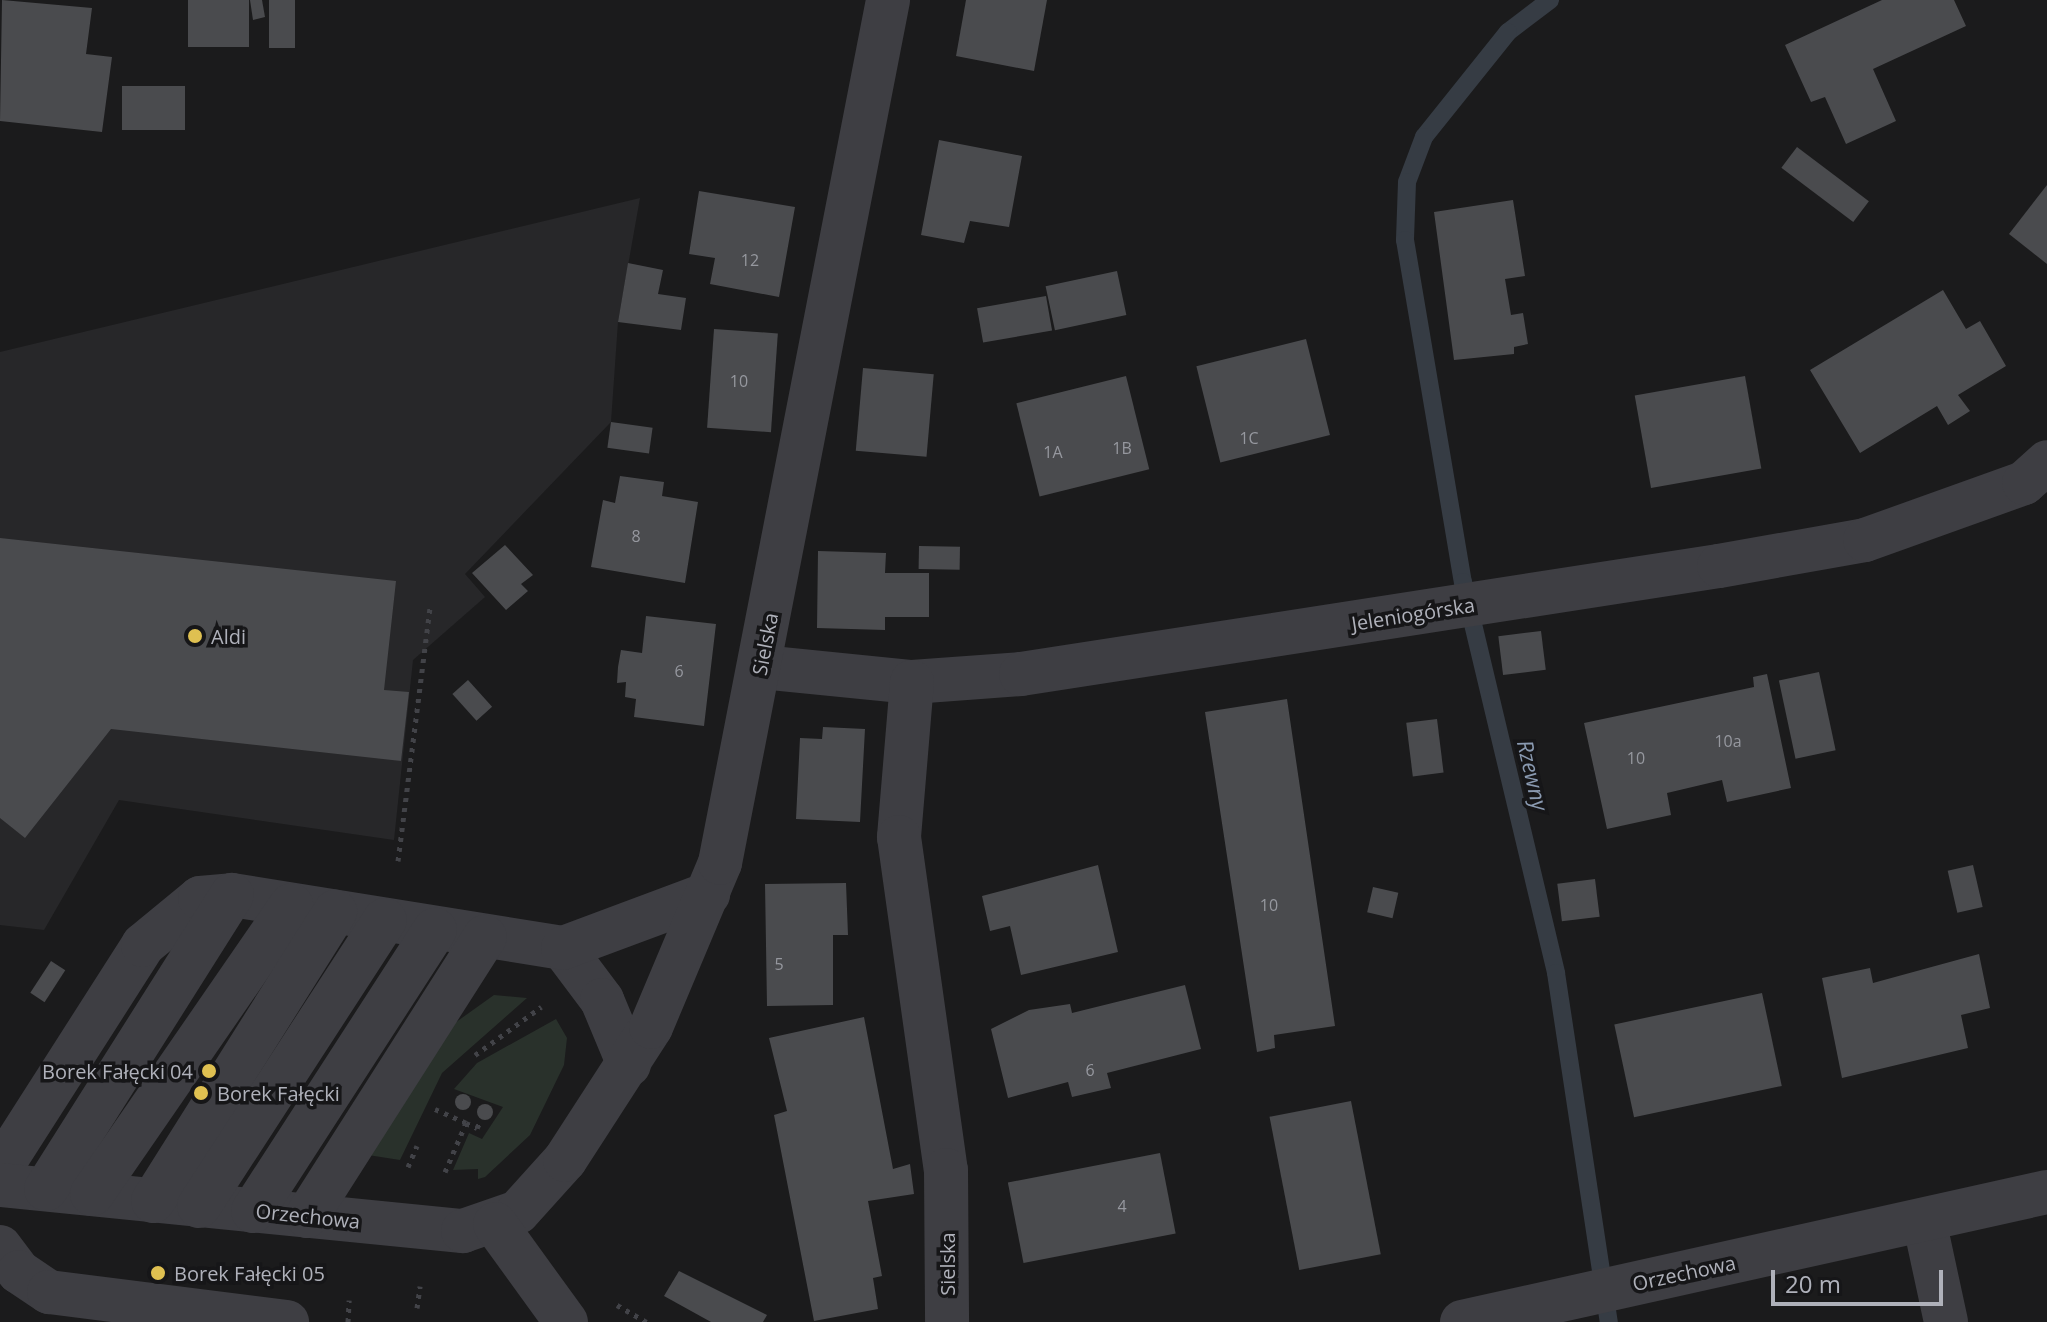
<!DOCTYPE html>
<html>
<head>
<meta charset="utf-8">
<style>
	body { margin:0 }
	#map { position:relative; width:2047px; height:1322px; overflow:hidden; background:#1b1b1c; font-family:"Open Sans",sans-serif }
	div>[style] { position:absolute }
	.built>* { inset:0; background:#272729 }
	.green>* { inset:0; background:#29312b }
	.stream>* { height:18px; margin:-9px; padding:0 9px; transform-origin:9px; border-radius:9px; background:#363c44 }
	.building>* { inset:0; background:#4a4b4e; transform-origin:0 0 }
	.round { border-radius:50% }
	.path>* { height:5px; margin-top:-2.5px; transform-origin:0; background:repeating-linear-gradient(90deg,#424348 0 4px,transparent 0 10px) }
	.minor>* { height:44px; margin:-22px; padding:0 22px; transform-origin:22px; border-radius:22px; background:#3e3e43 }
	.dots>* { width:22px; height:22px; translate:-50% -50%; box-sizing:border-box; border:4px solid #161618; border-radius:50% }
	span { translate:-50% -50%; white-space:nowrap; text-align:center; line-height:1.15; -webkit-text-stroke:7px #161618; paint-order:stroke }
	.number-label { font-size:16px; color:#96989f }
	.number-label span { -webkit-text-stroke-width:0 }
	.street-label { font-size:20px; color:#afb1ba }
	.poi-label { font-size:20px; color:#afb1ba }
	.left { translate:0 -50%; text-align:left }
	.right { translate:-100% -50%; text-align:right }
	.water-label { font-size:22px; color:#8a9ab1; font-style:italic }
	.scale { position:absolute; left:1771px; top:1270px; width:172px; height:36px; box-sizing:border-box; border:4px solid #afb1ba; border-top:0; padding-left:10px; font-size:24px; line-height:28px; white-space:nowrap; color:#afb1ba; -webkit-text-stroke:6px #161618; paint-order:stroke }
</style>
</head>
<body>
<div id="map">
	<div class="built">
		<div style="clip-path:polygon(640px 198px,618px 322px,611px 422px,465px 574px,485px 597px,413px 660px,394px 840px,119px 800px,44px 930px,0 925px,0 352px)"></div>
	</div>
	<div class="green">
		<div style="clip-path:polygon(494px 995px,527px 998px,442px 1073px,400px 1160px,368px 1155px,452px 1025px)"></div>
		<div style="clip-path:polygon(556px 1019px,567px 1038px,564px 1065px,530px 1135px,485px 1177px,478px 1179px,478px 1169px,453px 1170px,469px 1133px,482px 1139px,503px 1107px,454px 1089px,477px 1063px)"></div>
	</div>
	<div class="stream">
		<div style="left:1550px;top:0;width:53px;rotate:142.7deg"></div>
		<div style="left:1508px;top:32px;width:134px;rotate:128.7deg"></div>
		<div style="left:1424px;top:137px;width:48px;rotate:110.7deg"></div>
		<div style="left:1407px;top:182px;width:58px;rotate:92deg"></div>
		<div style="left:1405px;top:240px;width:347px;rotate:80.4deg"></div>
		<div style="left:1463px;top:582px;width:402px;rotate:76.6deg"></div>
		<div style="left:1556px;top:973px;width:353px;rotate:81.4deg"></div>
	</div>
	<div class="building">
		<div style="clip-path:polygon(2px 0,92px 8px,86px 54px,112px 57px,102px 132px,0 121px)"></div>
		<div style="left:188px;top:0;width:61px;height:47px"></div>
		<div style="clip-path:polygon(250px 0,262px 0,265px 17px,253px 20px)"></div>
		<div style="left:269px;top:0;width:26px;height:48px"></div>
		<div style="clip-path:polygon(966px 0,1047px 0,1034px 71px,956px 56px)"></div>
		<div style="clip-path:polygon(1882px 0,1954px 0,1966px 26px,1873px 69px,1896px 121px,1846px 144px,1825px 97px,1811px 102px,1785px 45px)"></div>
		<div style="left:185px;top:86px;width:44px;height:63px;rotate:90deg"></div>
		<div style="clip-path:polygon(939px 140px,1022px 156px,1009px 227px,970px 221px,964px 243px,921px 235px)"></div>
		<div style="left:1797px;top:147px;width:90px;height:26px;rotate:37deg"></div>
		<div style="clip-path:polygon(2047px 185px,2047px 264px,2009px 234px)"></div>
		<div style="clip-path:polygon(699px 191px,795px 207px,779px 297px,710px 284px,715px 258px,689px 254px)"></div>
		<div style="clip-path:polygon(1513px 200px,1525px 276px,1505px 279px,1511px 315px,1523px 313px,1528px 344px,1514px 347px,1514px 354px,1454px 360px,1434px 212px)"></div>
		<div style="clip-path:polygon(628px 263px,663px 270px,658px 294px,686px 298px,681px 330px,618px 322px)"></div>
		<div style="left:1117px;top:271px;width:45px;height:73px;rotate:78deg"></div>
		<div style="clip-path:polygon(1943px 290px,1966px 329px,1980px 321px,2006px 366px,1958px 395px,1970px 411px,1948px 425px,1937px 406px,1860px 453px,1810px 370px)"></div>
		<div style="left:1046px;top:296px;width:35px;height:70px;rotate:80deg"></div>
		<div style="left:714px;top:329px;width:64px;height:99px;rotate:4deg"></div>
		<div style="left:1306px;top:339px;width:99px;height:113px;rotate:76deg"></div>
		<div style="left:863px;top:368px;width:71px;height:83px;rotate:5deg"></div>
		<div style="left:1126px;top:376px;width:96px;height:113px;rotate:76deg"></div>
		<div style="left:1745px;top:376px;width:94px;height:112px;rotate:80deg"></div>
		<div style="left:611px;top:422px;width:42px;height:26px;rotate:8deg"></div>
		<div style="clip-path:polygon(620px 476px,664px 482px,662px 496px,698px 502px,685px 583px,591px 567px,603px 500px,615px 503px)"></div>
		<div style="clip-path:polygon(0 538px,396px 581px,384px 690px,409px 692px,401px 761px,111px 729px,25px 838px,0 818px)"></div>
		<div style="clip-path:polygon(505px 545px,533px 575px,521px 584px,528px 591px,506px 610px,472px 573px)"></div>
		<div style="left:919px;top:546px;width:41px;height:23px;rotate:1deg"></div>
		<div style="clip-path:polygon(818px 551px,886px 553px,885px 573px,929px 573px,929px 617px,885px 617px,885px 630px,817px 628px)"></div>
		<div style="clip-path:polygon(646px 616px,716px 624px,704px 726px,634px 717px,636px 699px,625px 697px,626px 682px,617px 683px,618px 667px,621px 650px,642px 653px)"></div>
		<div style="left:1541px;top:631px;width:39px;height:43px;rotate:83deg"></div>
		<div style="left:1819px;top:672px;width:80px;height:41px;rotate:78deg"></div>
		<div style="clip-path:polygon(1767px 674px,1791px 788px,1727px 802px,1722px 780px,1667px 793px,1671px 815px,1607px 829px,1584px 723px,1754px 687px,1753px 677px)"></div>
		<div style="left:468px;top:680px;width:36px;height:21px;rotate:48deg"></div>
		<div style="clip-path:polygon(1287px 699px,1335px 1026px,1274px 1035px,1275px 1048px,1257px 1052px,1205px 712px)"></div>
		<div style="left:1437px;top:719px;width:54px;height:31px;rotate:83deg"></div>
		<div style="clip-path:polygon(823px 727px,865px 729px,860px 822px,796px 819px,800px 738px,822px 739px)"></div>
		<div style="clip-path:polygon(1098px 865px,1118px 952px,1021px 975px,1010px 926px,990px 931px,982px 896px)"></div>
		<div style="left:1973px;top:865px;width:43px;height:26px;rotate:77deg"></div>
		<div style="left:1595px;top:879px;width:38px;height:38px;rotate:83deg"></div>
		<div style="clip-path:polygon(846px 883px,848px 935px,833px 935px,833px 1005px,767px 1006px,765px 884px)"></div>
		<div style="left:1373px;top:887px;width:26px;height:26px;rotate:13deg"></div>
		<div style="clip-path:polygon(1979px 954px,1990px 1008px,1961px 1015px,1968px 1048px,1842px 1078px,1822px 978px,1870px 968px,1873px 983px)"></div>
		<div style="left:51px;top:961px;width:17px;height:38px;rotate:33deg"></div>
		<div style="clip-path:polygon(1185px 985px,1201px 1049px,1107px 1073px,1111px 1088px,1072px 1097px,1068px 1082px,1008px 1098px,991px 1029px,1029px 1010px,1070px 1004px,1072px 1013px)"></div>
		<div style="left:1762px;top:993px;width:95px;height:151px;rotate:78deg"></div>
		<div style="clip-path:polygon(864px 1017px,893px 1169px,910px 1164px,914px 1194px,868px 1201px,882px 1276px,873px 1278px,878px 1309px,814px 1321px,774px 1115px,787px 1111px,769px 1038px)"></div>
		<div class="round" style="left:455px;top:1094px;width:16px;height:16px"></div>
		<div style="left:1351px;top:1101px;width:156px;height:83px;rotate:79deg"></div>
		<div class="round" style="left:477px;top:1104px;width:16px;height:16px"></div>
		<div style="left:1160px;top:1153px;width:82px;height:155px;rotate:79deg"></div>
		<div style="clip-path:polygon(679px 1271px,767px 1315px,763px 1322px,711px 1322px,664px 1296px)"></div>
	</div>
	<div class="path">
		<div style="left:398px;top:861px;width:255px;rotate:-82.8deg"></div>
		<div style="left:475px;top:1055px;width:82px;rotate:-36deg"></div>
		<div style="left:435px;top:1109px;width:34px;rotate:24deg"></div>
		<div style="left:408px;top:1167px;width:23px;rotate:-67deg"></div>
		<div style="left:445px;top:1172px;width:53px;rotate:-66.8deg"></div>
		<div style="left:466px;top:1123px;width:12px;rotate:24deg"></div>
		<div style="left:477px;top:1128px;width:9px;rotate:-63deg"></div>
		<div style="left:617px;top:1305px;width:34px;rotate:30deg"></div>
		<div style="left:417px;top:1308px;width:22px;rotate:-82deg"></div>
		<div style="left:348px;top:1322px;width:22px;rotate:-87deg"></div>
	</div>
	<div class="minor">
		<div style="left:761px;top:667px;width:152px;rotate:5.7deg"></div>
		<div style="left:912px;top:682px;width:109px;rotate:-4.2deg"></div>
		<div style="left:1021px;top:674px;width:706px;rotate:-8.8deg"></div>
		<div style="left:1719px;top:566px;width:148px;rotate:-10.1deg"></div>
		<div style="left:1865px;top:540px;width:169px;rotate:-19.7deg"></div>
		<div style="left:2024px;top:483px;width:31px;rotate:-42deg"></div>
		<div style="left:912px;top:682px;width:156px;rotate:94.8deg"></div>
		<div style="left:899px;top:837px;width:336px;rotate:82deg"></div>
		<div style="left:946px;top:1170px;width:152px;rotate:89.6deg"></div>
		<div style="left:563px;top:948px;width:65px;rotate:53.1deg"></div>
		<div style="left:602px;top:1000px;width:70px;rotate:67.4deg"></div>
		<div style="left:0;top:1169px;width:266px;rotate:-57.4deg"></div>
		<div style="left:143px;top:945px;width:74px;rotate:-39.5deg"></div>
		<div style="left:200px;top:898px;width:32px;rotate:-5deg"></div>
		<div style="left:232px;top:895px;width:335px;rotate:9.1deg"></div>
		<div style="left:563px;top:948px;width:155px;rotate:-20.4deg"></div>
		<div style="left:0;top:1185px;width:465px;rotate:5.7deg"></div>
		<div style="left:463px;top:1231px;width:58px;rotate:-19.1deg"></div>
		<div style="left:518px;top:1212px;width:70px;rotate:-47.9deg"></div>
		<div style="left:565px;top:1160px;width:158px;rotate:-57.1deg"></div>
		<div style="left:651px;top:1027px;width:178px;rotate:-67.2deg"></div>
		<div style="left:720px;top:863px;width:879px;rotate:-78.98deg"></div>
		<div style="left:46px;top:1189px;width:348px;rotate:-57.7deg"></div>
		<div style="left:92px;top:1194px;width:351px;rotate:-55.4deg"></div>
		<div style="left:153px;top:1201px;width:342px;rotate:-57.8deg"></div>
		<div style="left:199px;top:1206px;width:341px;rotate:-57deg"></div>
		<div style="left:253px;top:1211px;width:335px;rotate:-57.1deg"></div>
		<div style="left:307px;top:1216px;width:331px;rotate:-57.5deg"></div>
		<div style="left:1924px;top:1220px;width:104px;rotate:77.8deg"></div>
		<div style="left:495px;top:1224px;width:121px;rotate:54.1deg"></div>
		<div style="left:0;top:1247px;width:31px;rotate:53deg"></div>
		<div style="left:19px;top:1272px;width:36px;rotate:34deg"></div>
		<div style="left:49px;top:1292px;width:240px;rotate:7.2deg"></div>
		<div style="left:1462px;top:1322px;width:599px;rotate:-12.53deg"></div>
	</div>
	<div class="dots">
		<div style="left:195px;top:636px;background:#dfc051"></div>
		<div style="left:209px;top:1071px;background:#dfc051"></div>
		<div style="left:201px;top:1093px;background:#dfc051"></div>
		<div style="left:158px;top:1273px;background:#dfc051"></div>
	</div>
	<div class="number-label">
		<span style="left:750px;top:260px">12</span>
		<span style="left:739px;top:381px">10</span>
		<span style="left:1249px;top:438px">1C</span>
		<span style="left:1122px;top:448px">1B</span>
		<span style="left:1053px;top:452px">1A</span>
		<span style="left:636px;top:536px">8</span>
		<span style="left:679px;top:671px">6</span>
		<span style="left:1728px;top:741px">10a</span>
		<span style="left:1636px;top:758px">10</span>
		<span style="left:1269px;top:905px">10</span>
		<span style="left:779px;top:964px">5</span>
		<span style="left:1090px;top:1070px">6</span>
		<span style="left:1122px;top:1206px">4</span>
	</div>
	<div class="street-label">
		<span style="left:1413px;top:614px;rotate:-9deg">Jeleniogórska</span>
		<span style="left:765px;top:644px;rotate:-79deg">Sielska</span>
		<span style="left:308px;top:1216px;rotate:6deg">Orzechowa</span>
		<span style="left:947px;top:1264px;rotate:-90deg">Sielska</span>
		<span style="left:1684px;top:1273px;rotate:-12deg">Orzechowa</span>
	</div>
	<div class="poi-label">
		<span class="left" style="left:211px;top:636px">Aldi</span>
		<span class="right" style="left:193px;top:1071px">Borek Fałęcki 04</span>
		<span class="left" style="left:217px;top:1093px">Borek Fałęcki</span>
		<span class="left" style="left:174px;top:1273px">Borek Fałęcki 05</span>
	</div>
	<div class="water-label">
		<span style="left:1533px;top:775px;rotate:77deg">Rzewny</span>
	</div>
	<div class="scale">20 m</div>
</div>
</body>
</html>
